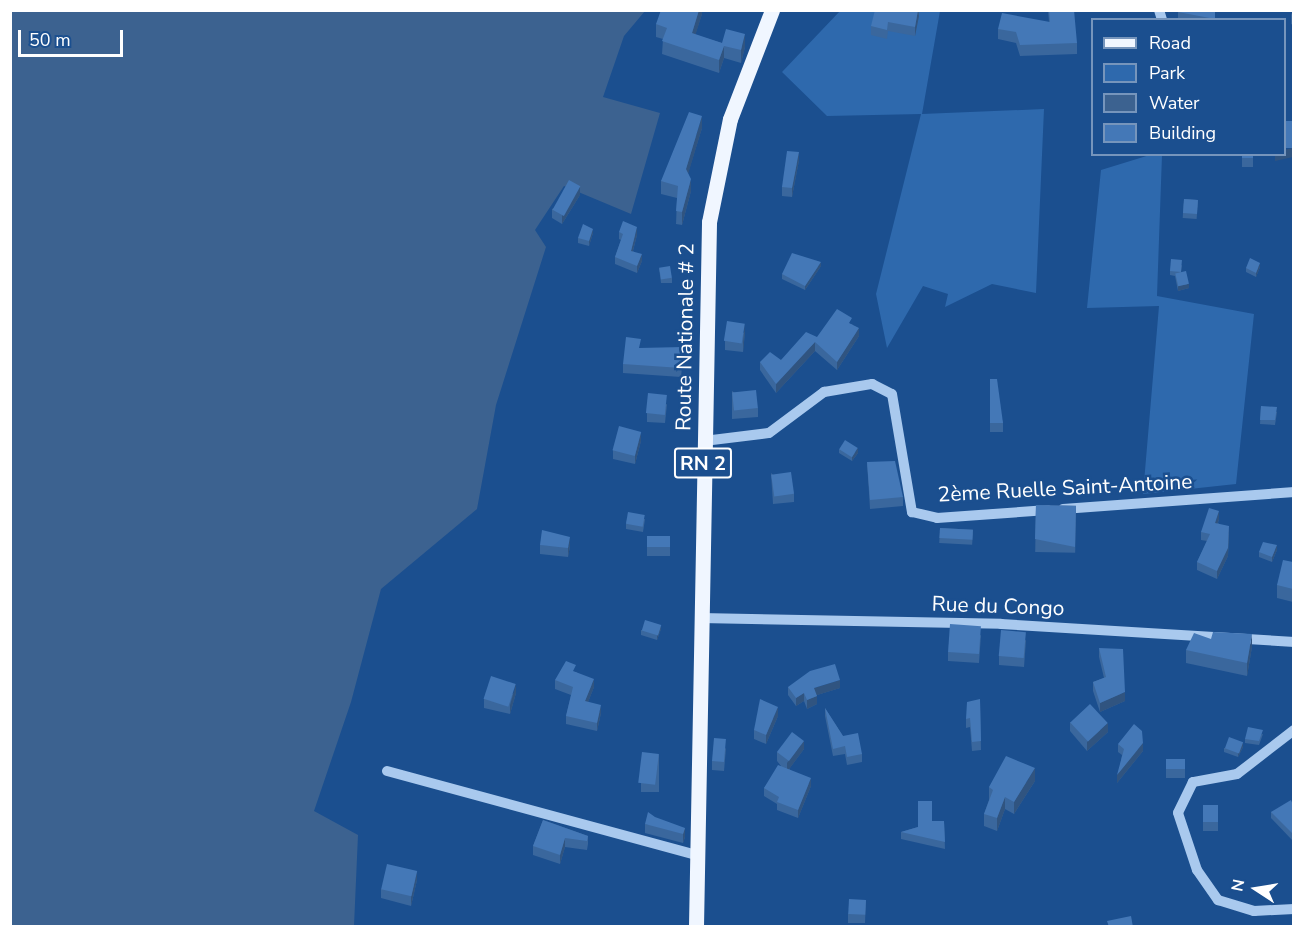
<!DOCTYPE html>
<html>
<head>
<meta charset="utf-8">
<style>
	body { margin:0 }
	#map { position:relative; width:1304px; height:937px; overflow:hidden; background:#1b4f8f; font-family:"Nunito Sans",sans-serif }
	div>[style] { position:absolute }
	.green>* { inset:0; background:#2e69ad }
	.water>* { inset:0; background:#3c6290 }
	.minor>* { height:10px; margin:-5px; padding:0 5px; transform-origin:5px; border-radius:5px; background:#a9c9ee }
	.major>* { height:15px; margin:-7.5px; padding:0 7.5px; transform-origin:7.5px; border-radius:7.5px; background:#f0f6ff }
	.wall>* { inset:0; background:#3a679d; transform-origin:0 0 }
	.shaded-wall>* { inset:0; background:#305480 }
	.building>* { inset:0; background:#4478b7; transform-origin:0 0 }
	span { translate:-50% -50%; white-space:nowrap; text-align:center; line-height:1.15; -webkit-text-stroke:5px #1b4f8f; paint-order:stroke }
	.shield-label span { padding:2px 4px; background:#1b4f8f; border:2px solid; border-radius:4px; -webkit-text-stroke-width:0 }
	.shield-label { font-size:20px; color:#fff; font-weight:700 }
	.street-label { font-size:21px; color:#fff }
	.frame { position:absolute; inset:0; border:12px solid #fff; pointer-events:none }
	.legend { position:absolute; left:1091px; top:18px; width:195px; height:138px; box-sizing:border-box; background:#1b4f8f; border:2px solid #7695bc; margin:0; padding:8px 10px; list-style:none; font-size:18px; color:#fff }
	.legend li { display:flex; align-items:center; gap:12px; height:30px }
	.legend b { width:30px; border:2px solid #7695bc }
	.north { position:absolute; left:1226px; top:859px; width:60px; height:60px; -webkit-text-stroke:4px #1b4f8f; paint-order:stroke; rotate:282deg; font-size:16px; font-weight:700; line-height:24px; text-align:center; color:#fff }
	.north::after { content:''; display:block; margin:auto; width:21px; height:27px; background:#fff; clip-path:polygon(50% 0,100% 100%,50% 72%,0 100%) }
	.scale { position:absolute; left:18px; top:30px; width:105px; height:27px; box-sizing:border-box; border:3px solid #fff; border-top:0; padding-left:8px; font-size:18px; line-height:21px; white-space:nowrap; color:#fff; -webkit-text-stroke:4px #1b4f8f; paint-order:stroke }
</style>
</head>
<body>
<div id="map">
	<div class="green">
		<div style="clip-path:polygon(840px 11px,940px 11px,922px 114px,1044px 109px,1036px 293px,992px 284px,945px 307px,948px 294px,923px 286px,887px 348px,876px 294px,921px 114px,827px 116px,782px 72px)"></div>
		<div style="clip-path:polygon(1153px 154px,1162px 155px,1157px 296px,1254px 314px,1236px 484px,1143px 494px,1159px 306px,1087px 308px,1101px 170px)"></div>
	</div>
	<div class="water">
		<div style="clip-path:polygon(10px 11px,645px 11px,624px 36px,603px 97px,660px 113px,631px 214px,564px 186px,535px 230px,546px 247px,496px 405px,477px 509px,381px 589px,351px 702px,314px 811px,358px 835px,354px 926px,11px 926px)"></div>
	</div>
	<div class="minor">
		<div style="left:1159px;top:10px;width:10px;rotate:73deg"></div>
		<div style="left:704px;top:441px;width:65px;rotate:-7deg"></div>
		<div style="left:769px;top:433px;width:69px;rotate:-36.7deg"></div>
		<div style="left:824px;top:392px;width:49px;rotate:-9.5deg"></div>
		<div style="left:872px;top:384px;width:22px;rotate:27deg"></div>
		<div style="left:892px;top:394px;width:120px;rotate:80.4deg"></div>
		<div style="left:912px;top:512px;width:26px;rotate:13deg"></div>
		<div style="left:937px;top:518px;width:111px;rotate:-4.1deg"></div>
		<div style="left:1063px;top:509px;width:232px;rotate:-4.2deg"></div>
		<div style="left:700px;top:618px;width:301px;rotate:1.1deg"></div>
		<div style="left:1001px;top:624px;width:294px;rotate:3.5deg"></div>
		<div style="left:1294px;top:730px;width:72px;rotate:142.3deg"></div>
		<div style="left:1237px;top:774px;width:45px;rotate:169.7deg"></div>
		<div style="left:1193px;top:782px;width:34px;rotate:116deg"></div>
		<div style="left:1178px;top:813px;width:60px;rotate:71.6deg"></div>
		<div style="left:1197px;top:870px;width:37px;rotate:55deg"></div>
		<div style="left:1218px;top:900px;width:38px;rotate:17deg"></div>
		<div style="left:1254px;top:911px;width:40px;rotate:-2.9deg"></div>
		<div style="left:387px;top:771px;width:321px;rotate:15.2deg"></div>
	</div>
	<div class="major">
		<div style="left:696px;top:926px;width:704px;rotate:-88.94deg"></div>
		<div style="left:709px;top:222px;width:105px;rotate:-78.5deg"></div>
		<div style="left:730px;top:119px;width:117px;rotate:-68.9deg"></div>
	</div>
	<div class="wall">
		<div style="clip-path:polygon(699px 10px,702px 10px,702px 14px,695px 35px,722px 43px,745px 47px,741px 63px,724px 58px,719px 73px,662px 54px,663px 39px,656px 37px,656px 24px)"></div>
		<div style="clip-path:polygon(919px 10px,919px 16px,915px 36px,888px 31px,887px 39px,871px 35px,871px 26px)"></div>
		<div style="clip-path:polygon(1048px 10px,1077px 43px,1077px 54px,1020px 56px,1016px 43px,998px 39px,998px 29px,1049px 22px)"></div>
		<div style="left:1178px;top:10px;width:37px;height:10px"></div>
		<div style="clip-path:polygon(1293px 10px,1293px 25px,1291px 24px,1291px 15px)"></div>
		<div style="clip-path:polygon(702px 128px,688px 173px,691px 191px,682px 225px,676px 224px,677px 198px,661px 194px,661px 181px)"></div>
		<div style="left:1242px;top:154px;width:11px;height:13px"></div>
		<div style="clip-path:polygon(799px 160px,792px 197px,782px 196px,782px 187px)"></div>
		<div style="clip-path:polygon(580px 195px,562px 224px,552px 218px,552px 209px)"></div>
		<div style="left:1184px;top:199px;width:14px;height:19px;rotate:4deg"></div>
		<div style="clip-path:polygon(619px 232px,637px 235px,633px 251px,642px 261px,637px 273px,615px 264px,615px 257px,621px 240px,619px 239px)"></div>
		<div style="clip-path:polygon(593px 233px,589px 246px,578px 243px,578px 238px)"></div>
		<div style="clip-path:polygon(1182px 265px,1181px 273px,1189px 288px,1178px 291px,1175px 276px,1170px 275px,1170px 271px)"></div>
		<div style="clip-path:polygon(821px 266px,805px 290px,782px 279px,782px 274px)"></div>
		<div style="clip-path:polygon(1260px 267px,1256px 277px,1246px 272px,1246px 268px)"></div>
		<div style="clip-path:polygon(659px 268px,672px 278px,672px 283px,661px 283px)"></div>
		<div style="clip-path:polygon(852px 324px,859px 336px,837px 370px,815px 351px,776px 393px,760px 370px,760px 362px,781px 360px,817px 337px)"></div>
		<div style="clip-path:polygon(745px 332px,743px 352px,725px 350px,725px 341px)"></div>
		<div style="clip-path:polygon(641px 348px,683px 356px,681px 377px,623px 373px,623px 364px)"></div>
		<div style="clip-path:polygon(990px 379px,1003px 423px,1003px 432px,990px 432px)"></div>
		<div style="clip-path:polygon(732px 391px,758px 408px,758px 417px,732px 419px)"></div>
		<div style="clip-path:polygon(667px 404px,665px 423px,647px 422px,647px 413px)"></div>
		<div style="clip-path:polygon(1261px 406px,1277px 412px,1275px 425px,1260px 424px)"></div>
		<div style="clip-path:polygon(641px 441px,635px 464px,613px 459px,613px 450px)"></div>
		<div style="clip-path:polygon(839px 449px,858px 453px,852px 461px,839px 453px)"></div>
		<div style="clip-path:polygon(867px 462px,903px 497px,903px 506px,870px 509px)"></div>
		<div style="clip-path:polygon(771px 473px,794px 494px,794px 502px,773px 504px)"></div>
		<div style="left:1036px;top:505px;width:40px;height:47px;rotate:1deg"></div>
		<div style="clip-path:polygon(645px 519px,643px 532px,626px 529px,626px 524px)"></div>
		<div style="clip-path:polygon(1219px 519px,1218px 523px,1229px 534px,1228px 556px,1217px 579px,1197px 570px,1197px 562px,1207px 541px,1201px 540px,1201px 532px)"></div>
		<div style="left:940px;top:528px;width:33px;height:15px;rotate:3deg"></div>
		<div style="left:647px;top:536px;width:23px;height:20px"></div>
		<div style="clip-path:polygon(540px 545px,570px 546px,568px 557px,540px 554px)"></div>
		<div style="clip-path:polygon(1277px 550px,1272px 562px,1259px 557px,1259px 552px)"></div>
		<div style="clip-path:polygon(1293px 562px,1293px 602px,1277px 598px,1277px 585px)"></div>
		<div style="clip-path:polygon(661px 629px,657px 640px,641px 635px,641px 630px)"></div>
		<div style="clip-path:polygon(981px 635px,979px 663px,948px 661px,948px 652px)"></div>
		<div style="clip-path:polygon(1211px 639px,1252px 647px,1247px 676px,1186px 663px,1186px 650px)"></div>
		<div style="clip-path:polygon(1026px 640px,1024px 667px,999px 665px,999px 656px)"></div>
		<div style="clip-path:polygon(1099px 648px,1125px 701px,1100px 712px,1093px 691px,1093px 682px,1104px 678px,1099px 657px)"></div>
		<div style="clip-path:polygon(576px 672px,594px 687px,588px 702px,601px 713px,597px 731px,566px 724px,566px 716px,571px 695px,555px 689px,555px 680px)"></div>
		<div style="clip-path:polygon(788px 687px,840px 688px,817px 695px,817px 704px,807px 709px,804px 701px,796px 706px,788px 695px)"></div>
		<div style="clip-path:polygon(516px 693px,510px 714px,484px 708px,484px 699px)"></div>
		<div style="clip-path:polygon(980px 699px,981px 750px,972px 751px,970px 727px,966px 728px,966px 719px)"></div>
		<div style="clip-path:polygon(825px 708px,843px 736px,862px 754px,862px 762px,847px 765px,845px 754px,833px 756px,825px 716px)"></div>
		<div style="clip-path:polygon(778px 716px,766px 744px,754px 739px,754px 730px)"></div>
		<div style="clip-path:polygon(1070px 722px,1108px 732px,1087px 751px,1070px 731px)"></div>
		<div style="clip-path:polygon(1263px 734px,1259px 745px,1245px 743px,1245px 739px)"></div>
		<div style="clip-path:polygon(1118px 744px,1143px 751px,1117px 783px,1122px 755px,1118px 752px)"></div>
		<div style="clip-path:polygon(1243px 747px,1238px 757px,1224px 752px,1224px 748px)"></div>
		<div style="clip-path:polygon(726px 748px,724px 771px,712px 770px,712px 761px)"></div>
		<div style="clip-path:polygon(804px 749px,789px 769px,811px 786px,798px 818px,777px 810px,777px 804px,764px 796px,764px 788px,781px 766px,777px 761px,777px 752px)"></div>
		<div style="clip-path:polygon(659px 754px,659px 792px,641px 792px,641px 783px)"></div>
		<div style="left:1185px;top:759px;width:19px;height:19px;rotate:90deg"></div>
		<div style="clip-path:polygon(1035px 781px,1014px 814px,1005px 809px,997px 831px,984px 826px,984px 814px,989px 800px,989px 787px)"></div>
		<div style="left:1218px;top:805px;width:26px;height:15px;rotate:90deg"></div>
		<div style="clip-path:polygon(1293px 805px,1293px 841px,1271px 818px,1271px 812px)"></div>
		<div style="clip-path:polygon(543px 820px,588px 836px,588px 844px,587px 850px,565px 847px,560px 864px,533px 855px,533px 846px)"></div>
		<div style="clip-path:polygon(932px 821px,944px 821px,945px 849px,901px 839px,901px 832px,918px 827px)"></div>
		<div style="clip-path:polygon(645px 824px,685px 828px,685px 837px,683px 843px,645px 833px)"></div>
		<div style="clip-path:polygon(417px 880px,411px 906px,381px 898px,381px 889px)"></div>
		<div style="clip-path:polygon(866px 900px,865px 923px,848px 923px,848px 914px)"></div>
	</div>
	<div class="shaded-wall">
		<div style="clip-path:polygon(699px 10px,702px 10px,702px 14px,692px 46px,692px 33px)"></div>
		<div style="clip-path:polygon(918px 10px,919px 16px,915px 36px,915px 27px)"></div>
		<div style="clip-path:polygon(745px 34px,745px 47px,741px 63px,741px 50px)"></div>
		<div style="clip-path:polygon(724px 46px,724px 58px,719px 73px,719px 60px)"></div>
		<div style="clip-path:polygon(702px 116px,702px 128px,686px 181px,686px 169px)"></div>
		<div style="clip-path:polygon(1293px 148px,1293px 157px,1275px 161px,1275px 154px,1284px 154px,1284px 150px)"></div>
		<div style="clip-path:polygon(799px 152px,799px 160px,792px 197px,792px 188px)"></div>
		<div style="clip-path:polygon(691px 179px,691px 191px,682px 225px,682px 212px)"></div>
		<div style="clip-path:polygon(580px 186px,580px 195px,562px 224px,562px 216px)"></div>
		<div style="clip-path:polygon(637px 227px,637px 235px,631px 258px,631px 251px)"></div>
		<div style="clip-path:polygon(593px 229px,593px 233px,589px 246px,589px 241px)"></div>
		<div style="clip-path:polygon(642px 254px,642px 261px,637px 273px,637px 266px)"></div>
		<div style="clip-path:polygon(821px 262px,821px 266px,805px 290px,805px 286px)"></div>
		<div style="clip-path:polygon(1260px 263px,1260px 267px,1256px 277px,1256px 273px)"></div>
		<div style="clip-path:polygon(1189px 284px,1189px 288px,1178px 291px,1178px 286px)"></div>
		<div style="clip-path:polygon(745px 324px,745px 332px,743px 352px,743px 343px)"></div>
		<div style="clip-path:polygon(859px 328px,859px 336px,837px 370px,837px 362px)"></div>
		<div style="clip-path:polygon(815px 342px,815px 351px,776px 393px,776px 384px)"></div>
		<div style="clip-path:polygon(641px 432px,641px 441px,635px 464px,635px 456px)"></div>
		<div style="clip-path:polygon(858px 448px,858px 453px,852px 461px,852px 457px)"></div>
		<div style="clip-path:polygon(1219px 511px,1219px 519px,1215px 531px,1215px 523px)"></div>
		<div style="clip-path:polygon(1229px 526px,1228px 556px,1217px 579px,1217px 571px)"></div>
		<div style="clip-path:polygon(570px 537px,570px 546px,568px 557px,568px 548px)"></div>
		<div style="clip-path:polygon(1277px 545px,1277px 550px,1272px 562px,1272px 557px)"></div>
		<div style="clip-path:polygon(661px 625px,661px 629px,657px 640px,657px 636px)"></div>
		<div style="clip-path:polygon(1252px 634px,1252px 647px,1247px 676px,1247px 663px)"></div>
		<div style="clip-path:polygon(594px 679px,594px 687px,585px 710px,585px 701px)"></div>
		<div style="clip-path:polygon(840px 680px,840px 688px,814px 696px,814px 688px)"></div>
		<div style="clip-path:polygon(516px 684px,516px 693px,510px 714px,510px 705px)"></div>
		<div style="clip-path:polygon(1125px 692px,1125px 701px,1100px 712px,1100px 703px)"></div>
		<div style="clip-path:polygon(804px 693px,804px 701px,796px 706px,796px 698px)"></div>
		<div style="clip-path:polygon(817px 696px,817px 704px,807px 709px,807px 700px)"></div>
		<div style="clip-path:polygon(601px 705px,601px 713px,597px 731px,597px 723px)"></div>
		<div style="clip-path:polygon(778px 707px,778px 716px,766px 744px,766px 735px)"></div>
		<div style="clip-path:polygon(1108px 723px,1108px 732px,1087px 751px,1087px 742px)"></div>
		<div style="clip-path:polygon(804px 741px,804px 749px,787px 772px,787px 763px)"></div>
		<div style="clip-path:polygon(1243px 742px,1243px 747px,1238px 757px,1238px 753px)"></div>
		<div style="clip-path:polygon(1143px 743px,1143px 751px,1117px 783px,1117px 775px)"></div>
		<div style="clip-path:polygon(1035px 768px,1035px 781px,1014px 814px,1014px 802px)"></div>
		<div style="clip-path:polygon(811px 778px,811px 786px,798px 818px,798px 810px)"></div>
		<div style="clip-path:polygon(1005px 797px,1005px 809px,997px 831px,997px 818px)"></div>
		<div style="clip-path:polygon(685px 828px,685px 837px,683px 843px,683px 834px)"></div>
		<div style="clip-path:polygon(565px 838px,565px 847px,560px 864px,560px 855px)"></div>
		<div style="clip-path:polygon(417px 871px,417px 880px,411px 906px,411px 897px)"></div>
	</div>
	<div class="building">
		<div style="clip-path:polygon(661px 10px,699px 10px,692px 33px,722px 43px,726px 29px,745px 34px,741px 50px,724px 46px,719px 60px,662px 41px,667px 28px,656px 24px)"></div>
		<div style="clip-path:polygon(875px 10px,918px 10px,915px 27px,888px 22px,887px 30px,871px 26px)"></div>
		<div style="clip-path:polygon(1049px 10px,1074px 10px,1077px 43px,1020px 45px,1016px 32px,998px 29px,1002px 13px,1050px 22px)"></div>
		<div style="clip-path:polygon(1178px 10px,1215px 10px,1215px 19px,1178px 12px)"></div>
		<div style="clip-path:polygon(689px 112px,702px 116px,686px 169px,691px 179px,682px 212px,676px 211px,678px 186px,661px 181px)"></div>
		<div style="left:1293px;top:121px;width:27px;height:9px;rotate:90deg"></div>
		<div style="clip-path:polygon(787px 151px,799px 152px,792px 188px,782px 187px)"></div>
		<div style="left:1242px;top:154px;width:11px;height:4px"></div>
		<div style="left:569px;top:180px;width:13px;height:34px;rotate:29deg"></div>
		<div style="left:1184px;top:199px;width:14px;height:14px;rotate:4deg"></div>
		<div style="clip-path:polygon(623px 221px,637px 227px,631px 251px,642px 254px,637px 266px,615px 257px,623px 234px,619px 232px)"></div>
		<div style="clip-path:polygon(583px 224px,593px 229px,589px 241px,578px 238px)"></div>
		<div style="clip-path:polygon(792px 253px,821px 262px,805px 286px,782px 274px)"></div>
		<div style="clip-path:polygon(1250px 258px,1260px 263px,1256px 273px,1246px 268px)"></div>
		<div style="left:1171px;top:259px;width:11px;height:12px;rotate:5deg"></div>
		<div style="left:670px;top:266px;width:12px;height:11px;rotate:81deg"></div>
		<div style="left:1186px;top:271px;width:13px;height:11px;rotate:77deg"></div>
		<div style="clip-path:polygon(837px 309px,852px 318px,849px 323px,859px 328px,837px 362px,815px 342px,776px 384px,760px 362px,770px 352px,781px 360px,806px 332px,817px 337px)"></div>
		<div style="left:727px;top:321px;width:18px;height:20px;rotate:9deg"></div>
		<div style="clip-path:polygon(626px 337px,641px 339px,639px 348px,683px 347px,681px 368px,623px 364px)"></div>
		<div style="clip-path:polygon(990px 379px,997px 379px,1003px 423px,990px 423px)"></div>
		<div style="left:756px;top:390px;width:18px;height:24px;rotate:84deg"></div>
		<div style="left:648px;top:393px;width:19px;height:20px;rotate:6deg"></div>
		<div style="clip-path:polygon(1261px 406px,1277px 407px,1275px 420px,1260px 420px)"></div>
		<div style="left:619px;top:426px;width:23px;height:25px;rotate:15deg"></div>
		<div style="left:845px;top:440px;width:15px;height:11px;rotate:32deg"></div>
		<div style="clip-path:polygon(895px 461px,903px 497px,870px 500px,867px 462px)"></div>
		<div style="left:791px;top:472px;width:22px;height:20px;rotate:82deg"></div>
		<div style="clip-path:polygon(1036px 505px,1076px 506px,1075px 547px,1035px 539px)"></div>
		<div style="clip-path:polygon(1209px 508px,1219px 511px,1215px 523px,1229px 526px,1228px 548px,1217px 571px,1197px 562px,1210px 534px,1201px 532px)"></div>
		<div style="left:628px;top:512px;width:17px;height:12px;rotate:10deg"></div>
		<div style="left:940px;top:528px;width:33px;height:10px;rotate:3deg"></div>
		<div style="clip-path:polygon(542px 530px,570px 537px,568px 548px,540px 545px)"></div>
		<div style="left:647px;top:536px;width:23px;height:11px"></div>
		<div style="clip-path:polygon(1263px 542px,1277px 545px,1272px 557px,1259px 552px)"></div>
		<div style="clip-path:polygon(1283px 560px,1293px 562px,1293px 589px,1277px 585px)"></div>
		<div style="left:645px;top:620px;width:17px;height:11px;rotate:17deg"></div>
		<div style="left:950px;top:624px;width:31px;height:28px;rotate:4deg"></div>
		<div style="left:1001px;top:630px;width:25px;height:26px;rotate:5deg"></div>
		<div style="clip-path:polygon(1213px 632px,1252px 634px,1247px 663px,1186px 650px,1194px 633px,1211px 639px)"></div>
		<div style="clip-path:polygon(1099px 648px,1123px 649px,1125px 692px,1100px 703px,1093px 682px,1106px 677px)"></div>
		<div style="clip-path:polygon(566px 661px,576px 665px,573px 671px,594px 679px,585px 701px,601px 705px,597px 723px,566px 716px,573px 687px,555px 680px)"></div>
		<div style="clip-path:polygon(835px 664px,840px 680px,814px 688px,817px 696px,807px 700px,804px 693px,796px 698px,788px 687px,810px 671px)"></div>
		<div style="left:491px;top:676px;width:26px;height:24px;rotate:18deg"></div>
		<div style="clip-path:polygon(760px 699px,778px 707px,766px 735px,754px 730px)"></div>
		<div style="clip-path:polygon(980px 699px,981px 741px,972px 742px,970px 718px,966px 719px,967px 702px)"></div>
		<div style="left:1090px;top:704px;width:26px;height:27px;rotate:47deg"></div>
		<div style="clip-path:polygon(825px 708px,843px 736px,858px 733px,862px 754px,847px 757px,845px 746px,833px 749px)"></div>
		<div style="clip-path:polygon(1134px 724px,1142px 731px,1143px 743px,1117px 775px,1124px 749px,1118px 744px)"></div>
		<div style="clip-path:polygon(1248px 727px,1263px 730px,1259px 741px,1245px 739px)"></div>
		<div style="left:792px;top:732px;width:15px;height:25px;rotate:37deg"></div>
		<div style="left:1229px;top:737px;width:15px;height:12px;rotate:20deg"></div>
		<div style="left:714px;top:738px;width:12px;height:23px;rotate:5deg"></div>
		<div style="left:642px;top:752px;width:17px;height:31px;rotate:7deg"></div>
		<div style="clip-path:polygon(1006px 756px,1035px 768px,1014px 802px,1005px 797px,997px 818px,984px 814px,993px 790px,989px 787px)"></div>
		<div style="left:1185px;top:759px;width:10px;height:19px;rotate:90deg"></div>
		<div style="clip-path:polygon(778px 765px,811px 778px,798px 810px,777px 802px,779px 797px,764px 788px)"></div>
		<div style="clip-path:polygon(1291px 800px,1293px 805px,1293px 834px,1271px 812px)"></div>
		<div style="clip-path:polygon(918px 801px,932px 801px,932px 821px,944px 821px,945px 842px,901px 832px,918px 827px)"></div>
		<div style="left:1218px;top:805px;width:17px;height:15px;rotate:90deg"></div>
		<div style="clip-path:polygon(648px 812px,655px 817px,685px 828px,683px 834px,645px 824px)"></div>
		<div style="clip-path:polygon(543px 820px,588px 836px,587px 841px,565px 838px,560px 855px,533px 846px)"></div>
		<div style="left:387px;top:864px;width:31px;height:26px;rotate:13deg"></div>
		<div style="left:849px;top:899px;width:17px;height:15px;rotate:3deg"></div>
		<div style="clip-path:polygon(1131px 916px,1133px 927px,1109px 927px,1107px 921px)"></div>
	</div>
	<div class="shield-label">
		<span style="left:703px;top:463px">RN 2</span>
	</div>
	<div class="street-label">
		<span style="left:685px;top:337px;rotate:-89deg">Route Nationale # 2</span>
		<span style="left:1065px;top:488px;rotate:-3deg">2ème Ruelle Saint-Antoine</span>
		<span style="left:998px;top:606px;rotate:2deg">Rue du Congo</span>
	</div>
	<div class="frame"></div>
	<ul class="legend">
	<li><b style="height:8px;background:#f0f6ff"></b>Road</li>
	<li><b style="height:16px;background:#2e69ad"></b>Park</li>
	<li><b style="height:16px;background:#3c6290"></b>Water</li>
	<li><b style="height:16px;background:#4478b7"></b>Building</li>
	</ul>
	<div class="north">N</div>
	<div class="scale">50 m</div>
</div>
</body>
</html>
